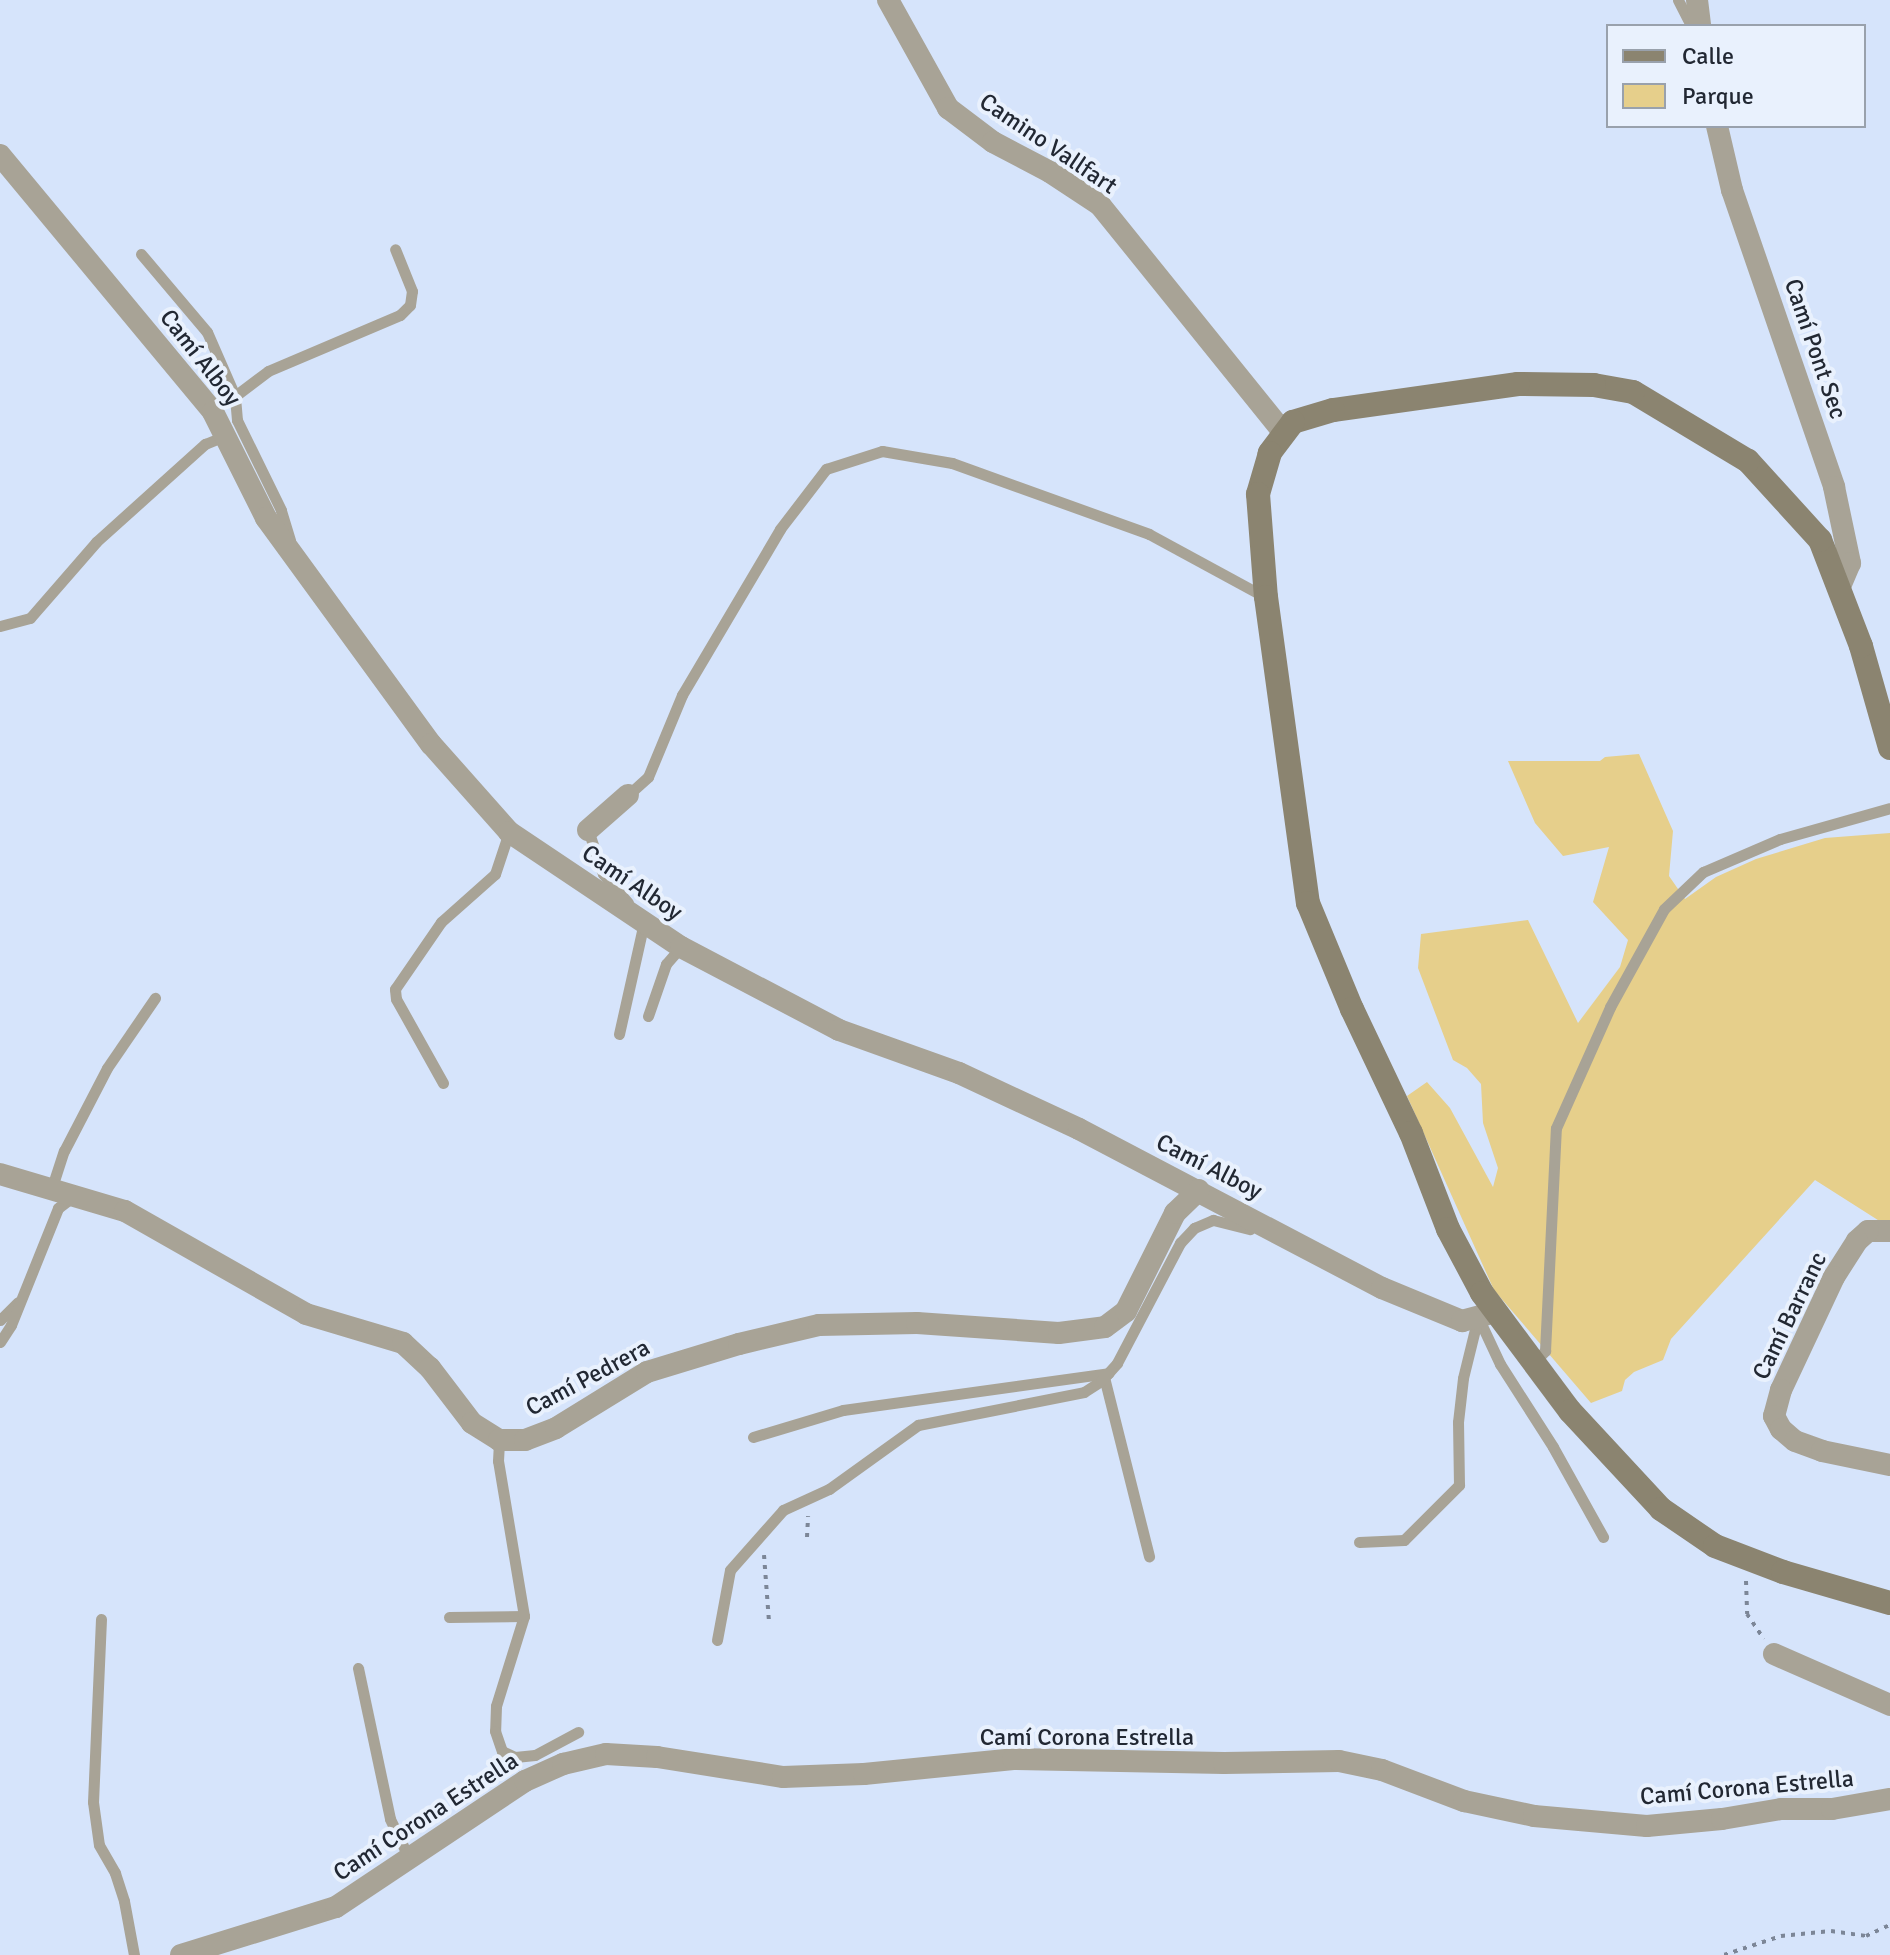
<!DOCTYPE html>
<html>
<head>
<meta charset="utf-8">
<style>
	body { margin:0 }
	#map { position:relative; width:1890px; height:1955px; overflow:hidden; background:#d6e4fb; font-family:Signika,sans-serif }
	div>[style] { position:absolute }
	.green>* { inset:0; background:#e6cf8b }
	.path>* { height:4px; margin-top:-2px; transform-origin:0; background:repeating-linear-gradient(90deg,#7c8697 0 4px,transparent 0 10px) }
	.lane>* { height:11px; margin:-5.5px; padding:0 5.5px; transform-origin:5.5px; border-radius:5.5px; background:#a8a396 }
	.street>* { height:22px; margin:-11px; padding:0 11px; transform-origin:11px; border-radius:11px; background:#a8a396 }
	.secondary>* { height:24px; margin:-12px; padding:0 12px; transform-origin:12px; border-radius:12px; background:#8b8470 }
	span { translate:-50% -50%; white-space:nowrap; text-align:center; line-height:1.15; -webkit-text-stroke:8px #e9f1fd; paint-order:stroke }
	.street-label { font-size:24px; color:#222833 }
	.legend { position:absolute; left:1606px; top:24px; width:260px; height:104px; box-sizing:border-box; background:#e9f1fd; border:2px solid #99a1ac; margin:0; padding:10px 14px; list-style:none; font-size:24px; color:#222833 }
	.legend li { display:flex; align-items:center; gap:16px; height:40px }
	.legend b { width:40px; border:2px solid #99a1ac }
</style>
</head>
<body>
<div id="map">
	<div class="green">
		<div style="clip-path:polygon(1639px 754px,1673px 831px,1669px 876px,1685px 899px,1716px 877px,1756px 859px,1825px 838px,1890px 833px,1890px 1223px,1881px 1222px,1815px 1180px,1671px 1339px,1663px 1360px,1634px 1372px,1625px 1380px,1622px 1391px,1591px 1403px,1494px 1290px,1407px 1096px,1427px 1082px,1450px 1108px,1493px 1187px,1498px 1168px,1483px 1123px,1481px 1084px,1467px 1068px,1453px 1060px,1418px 968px,1421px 934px,1528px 920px,1578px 1023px,1620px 967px,1628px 940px,1593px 902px,1609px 847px,1563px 856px,1535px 823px,1508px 761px,1600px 761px,1605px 757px)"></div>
	</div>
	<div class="path">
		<div style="left:807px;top:1537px;width:21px;rotate:-87deg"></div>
		<div style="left:764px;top:1555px;width:66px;rotate:85.7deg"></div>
		<div style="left:1746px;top:1581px;width:33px;rotate:88deg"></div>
		<div style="left:1747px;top:1614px;width:30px;rotate:56deg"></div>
		<div style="left:1724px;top:1955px;width:60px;rotate:-18.4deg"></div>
		<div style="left:1781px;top:1936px;width:50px;rotate:-5.7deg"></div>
		<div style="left:1831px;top:1931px;width:35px;rotate:8deg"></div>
		<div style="left:1866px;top:1936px;width:26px;rotate:-25deg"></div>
	</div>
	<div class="lane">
		<div style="left:1678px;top:0;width:29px;rotate:63deg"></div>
		<div style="left:141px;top:254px;width:102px;rotate:49.8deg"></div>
		<div style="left:207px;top:332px;width:70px;rotate:66.4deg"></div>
		<div style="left:290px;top:540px;width:31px;rotate:-107deg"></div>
		<div style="left:281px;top:510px;width:100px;rotate:-116.1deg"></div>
		<div style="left:237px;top:420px;width:24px;rotate:-95deg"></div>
		<div style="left:235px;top:396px;width:41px;rotate:-37.1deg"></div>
		<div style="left:268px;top:371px;width:143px;rotate:-23deg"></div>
		<div style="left:400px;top:315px;width:14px;rotate:-45deg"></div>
		<div style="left:410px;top:305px;width:14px;rotate:-82deg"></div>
		<div style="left:412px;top:291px;width:45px;rotate:-112deg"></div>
		<div style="left:0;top:626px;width:31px;rotate:-15deg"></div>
		<div style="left:30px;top:618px;width:101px;rotate:-49deg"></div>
		<div style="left:96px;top:542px;width:147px;rotate:-42deg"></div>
		<div style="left:205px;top:444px;width:22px;rotate:-22deg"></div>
		<div style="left:628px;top:795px;width:27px;rotate:-42deg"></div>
		<div style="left:648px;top:777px;width:89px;rotate:-67.5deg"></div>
		<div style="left:682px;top:695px;width:193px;rotate:-59.4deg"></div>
		<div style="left:780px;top:529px;width:76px;rotate:-52.5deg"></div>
		<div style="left:826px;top:469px;width:59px;rotate:-17.8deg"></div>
		<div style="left:882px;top:451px;width:71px;rotate:9.7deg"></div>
		<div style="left:952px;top:463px;width:209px;rotate:19.8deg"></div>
		<div style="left:1149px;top:534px;width:132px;rotate:28.5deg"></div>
		<div style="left:588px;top:830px;width:46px;rotate:71.2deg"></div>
		<div style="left:603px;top:874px;width:38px;rotate:49deg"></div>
		<div style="left:648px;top:1016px;width:55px;rotate:-70.9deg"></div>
		<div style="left:666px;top:964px;width:23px;rotate:-49deg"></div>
		<div style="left:619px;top:1034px;width:115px;rotate:-77.4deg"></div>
		<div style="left:443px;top:1083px;width:96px;rotate:-119.2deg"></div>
		<div style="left:396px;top:999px;width:10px;rotate:-96deg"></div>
		<div style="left:395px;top:989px;width:81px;rotate:-55.5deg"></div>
		<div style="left:441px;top:922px;width:72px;rotate:-41.6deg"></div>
		<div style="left:495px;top:874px;width:44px;rotate:-71.6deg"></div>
		<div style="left:52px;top:1187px;width:38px;rotate:-72deg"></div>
		<div style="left:64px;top:1151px;width:93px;rotate:-62.6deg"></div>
		<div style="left:107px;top:1068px;width:85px;rotate:-55.6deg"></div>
		<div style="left:1478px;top:1317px;width:52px;rotate:64.9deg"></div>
		<div style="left:1500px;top:1364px;width:98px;rotate:57.4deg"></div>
		<div style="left:1553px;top:1447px;width:103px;rotate:60.9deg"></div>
		<div style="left:0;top:1320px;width:25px;rotate:-45deg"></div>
		<div style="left:0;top:1342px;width:20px;rotate:-57deg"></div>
		<div style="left:11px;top:1325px;width:126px;rotate:-68.1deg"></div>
		<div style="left:58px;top:1208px;width:21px;rotate:-37deg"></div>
		<div style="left:1534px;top:1362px;width:16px;rotate:-45deg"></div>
		<div style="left:1545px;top:1351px;width:223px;rotate:-87.2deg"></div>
		<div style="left:1556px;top:1128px;width:133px;rotate:-65.9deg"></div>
		<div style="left:1610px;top:1007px;width:112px;rotate:-61.1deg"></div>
		<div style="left:1664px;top:909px;width:54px;rotate:-43.5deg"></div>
		<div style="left:1703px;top:872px;width:84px;rotate:-23.2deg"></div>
		<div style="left:1780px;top:839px;width:114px;rotate:-15.7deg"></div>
		<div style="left:1104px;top:1377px;width:185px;rotate:75.9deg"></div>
		<div style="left:753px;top:1437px;width:94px;rotate:-16.7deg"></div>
		<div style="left:843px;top:1410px;width:268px;rotate:-7.9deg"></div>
		<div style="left:1359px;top:1542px;width:45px;rotate:-2.5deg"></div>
		<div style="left:1404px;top:1540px;width:78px;rotate:-45deg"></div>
		<div style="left:1459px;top:1485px;width:63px;rotate:-90.9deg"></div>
		<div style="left:1458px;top:1422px;width:44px;rotate:-83.5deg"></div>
		<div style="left:1463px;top:1378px;width:63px;rotate:-76.2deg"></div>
		<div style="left:524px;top:1616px;width:94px;rotate:107.3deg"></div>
		<div style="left:496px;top:1706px;width:25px;rotate:92deg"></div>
		<div style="left:495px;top:1731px;width:21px;rotate:71deg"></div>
		<div style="left:502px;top:1751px;width:14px;rotate:25deg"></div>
		<div style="left:515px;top:1757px;width:20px;rotate:-6deg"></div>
		<div style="left:535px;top:1755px;width:49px;rotate:-28.1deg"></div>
		<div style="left:449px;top:1617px;width:75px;rotate:-0.8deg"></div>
		<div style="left:524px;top:1616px;width:157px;rotate:-99.5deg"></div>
		<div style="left:498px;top:1461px;width:21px;rotate:-87deg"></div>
		<div style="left:101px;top:1619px;width:183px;rotate:92.5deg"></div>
		<div style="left:93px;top:1802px;width:43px;rotate:82.1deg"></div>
		<div style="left:99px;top:1845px;width:32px;rotate:60deg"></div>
		<div style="left:115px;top:1873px;width:29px;rotate:72deg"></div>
		<div style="left:124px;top:1901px;width:55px;rotate:79.5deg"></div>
		<div style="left:717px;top:1640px;width:71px;rotate:-79.5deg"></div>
		<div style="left:730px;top:1570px;width:80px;rotate:-48.5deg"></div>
		<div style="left:783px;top:1510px;width:51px;rotate:-24.5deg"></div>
		<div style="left:829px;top:1489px;width:110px;rotate:-35.7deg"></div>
		<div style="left:918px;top:1425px;width:169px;rotate:-11.2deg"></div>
		<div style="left:1084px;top:1392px;width:20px;rotate:-33deg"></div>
		<div style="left:1101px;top:1381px;width:24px;rotate:-48deg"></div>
		<div style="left:1117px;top:1363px;width:136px;rotate:-62.3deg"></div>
		<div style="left:1180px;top:1243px;width:21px;rotate:-47deg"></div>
		<div style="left:1194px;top:1228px;width:21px;rotate:-23deg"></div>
		<div style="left:1213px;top:1220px;width:38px;rotate:14deg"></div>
		<div style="left:358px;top:1668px;width:154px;rotate:78deg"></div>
		<div style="left:390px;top:1819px;width:41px;rotate:64.1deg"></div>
	</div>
	<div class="street">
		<div style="left:888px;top:0;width:124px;rotate:60.9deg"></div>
		<div style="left:948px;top:108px;width:56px;rotate:37.1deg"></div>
		<div style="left:993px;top:142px;width:64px;rotate:27.8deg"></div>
		<div style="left:1050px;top:172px;width:60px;rotate:33.4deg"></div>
		<div style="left:1100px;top:205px;width:294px;rotate:51.1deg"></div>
		<div style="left:1697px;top:0;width:26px;rotate:83deg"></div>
		<div style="left:1717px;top:126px;width:66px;rotate:76.8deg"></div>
		<div style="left:1732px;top:190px;width:314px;rotate:71deg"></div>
		<div style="left:1834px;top:487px;width:78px;rotate:78.1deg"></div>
		<div style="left:1850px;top:563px;width:28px;rotate:113deg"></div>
		<div style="left:0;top:155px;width:334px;rotate:50.3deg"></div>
		<div style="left:213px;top:412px;width:119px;rotate:63.4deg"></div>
		<div style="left:266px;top:518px;width:280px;rotate:53.9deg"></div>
		<div style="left:431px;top:744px;width:118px;rotate:48.4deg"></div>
		<div style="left:509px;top:832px;width:207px;rotate:33.8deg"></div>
		<div style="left:681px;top:947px;width:178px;rotate:27.7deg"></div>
		<div style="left:839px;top:1030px;width:127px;rotate:19.7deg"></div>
		<div style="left:959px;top:1073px;width:132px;rotate:25deg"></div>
		<div style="left:1079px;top:1129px;width:342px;rotate:27.7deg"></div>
		<div style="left:1382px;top:1288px;width:87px;rotate:22.4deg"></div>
		<div style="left:1462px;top:1321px;width:35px;rotate:-15deg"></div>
		<div style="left:588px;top:830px;width:53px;rotate:-41.2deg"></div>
		<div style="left:0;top:1174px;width:130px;rotate:16.5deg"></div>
		<div style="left:125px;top:1211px;width:208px;rotate:29.6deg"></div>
		<div style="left:306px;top:1314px;width:101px;rotate:16.6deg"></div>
		<div style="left:403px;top:1343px;width:37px;rotate:43deg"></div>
		<div style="left:430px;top:1368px;width:69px;rotate:52.6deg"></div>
		<div style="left:472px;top:1423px;width:32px;rotate:32deg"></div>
		<div style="left:499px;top:1440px;width:26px"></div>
		<div style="left:525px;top:1440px;width:33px;rotate:-21deg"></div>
		<div style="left:556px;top:1428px;width:107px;rotate:-31.6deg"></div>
		<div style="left:647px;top:1372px;width:96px;rotate:-16.9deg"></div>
		<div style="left:739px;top:1344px;width:82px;rotate:-13.4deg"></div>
		<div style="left:819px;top:1325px;width:98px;rotate:-1.2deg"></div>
		<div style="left:917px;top:1323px;width:142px;rotate:4deg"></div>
		<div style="left:1059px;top:1333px;width:46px;rotate:-7.4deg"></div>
		<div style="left:1105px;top:1327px;width:26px;rotate:-37deg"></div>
		<div style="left:1126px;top:1311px;width:110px;rotate:-63.4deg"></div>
		<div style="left:1175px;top:1213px;width:33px;rotate:-44deg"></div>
		<div style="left:1890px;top:1231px;width:22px;rotate:180deg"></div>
		<div style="left:1868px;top:1231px;width:15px;rotate:138deg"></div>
		<div style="left:1857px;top:1241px;width:43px;rotate:122.6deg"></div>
		<div style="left:1834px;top:1277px;width:125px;rotate:115.1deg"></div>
		<div style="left:1781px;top:1390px;width:27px;rotate:105deg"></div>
		<div style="left:1774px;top:1416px;width:15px;rotate:62deg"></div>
		<div style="left:1781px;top:1429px;width:18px;rotate:41deg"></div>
		<div style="left:1795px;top:1441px;width:29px;rotate:20deg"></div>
		<div style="left:1822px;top:1451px;width:69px;rotate:11.6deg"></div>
		<div style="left:1774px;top:1654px;width:127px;rotate:23.7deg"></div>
		<div style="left:181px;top:1955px;width:162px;rotate:-17.2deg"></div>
		<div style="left:336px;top:1907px;width:227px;rotate:-33.7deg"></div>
		<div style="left:525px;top:1781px;width:42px;rotate:-24.1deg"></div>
		<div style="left:563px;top:1764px;width:44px;rotate:-13.1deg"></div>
		<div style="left:606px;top:1754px;width:51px;rotate:3.4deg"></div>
		<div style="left:657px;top:1757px;width:128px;rotate:9deg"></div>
		<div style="left:783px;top:1777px;width:81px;rotate:-2.1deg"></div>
		<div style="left:864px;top:1774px;width:150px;rotate:-5.7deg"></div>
		<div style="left:1013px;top:1759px;width:211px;rotate:1.1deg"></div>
		<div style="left:1224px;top:1763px;width:115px;rotate:-1deg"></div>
		<div style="left:1339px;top:1761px;width:44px;rotate:11.8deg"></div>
		<div style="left:1382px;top:1770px;width:88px;rotate:20.7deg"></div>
		<div style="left:1464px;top:1801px;width:72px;rotate:12.1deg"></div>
		<div style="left:1534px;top:1816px;width:113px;rotate:5.1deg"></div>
		<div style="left:1647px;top:1826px;width:75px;rotate:-5.3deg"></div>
		<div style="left:1722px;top:1819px;width:60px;rotate:-9.6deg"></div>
		<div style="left:1781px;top:1809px;width:51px"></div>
		<div style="left:1832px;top:1809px;width:59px;rotate:-9.8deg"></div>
	</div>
	<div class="secondary">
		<div style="left:1890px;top:748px;width:106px;rotate:-105.9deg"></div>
		<div style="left:1861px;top:646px;width:114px;rotate:-111.1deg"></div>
		<div style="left:1820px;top:540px;width:107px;rotate:-132.3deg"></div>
		<div style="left:1748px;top:461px;width:134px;rotate:-149deg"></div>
		<div style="left:1633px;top:392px;width:40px;rotate:-170deg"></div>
		<div style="left:1594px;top:385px;width:76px;rotate:-179.2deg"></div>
		<div style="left:1518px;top:384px;width:187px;rotate:172deg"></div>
		<div style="left:1333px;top:410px;width:42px;rotate:163.3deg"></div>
		<div style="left:1293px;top:422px;width:39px;rotate:127deg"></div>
		<div style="left:1270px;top:453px;width:43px;rotate:106.3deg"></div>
		<div style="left:1258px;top:494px;width:103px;rotate:85.6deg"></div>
		<div style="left:1266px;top:597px;width:309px;rotate:82.2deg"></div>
		<div style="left:1308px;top:903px;width:115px;rotate:67.5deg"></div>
		<div style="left:1352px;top:1009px;width:137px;rotate:64.6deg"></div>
		<div style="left:1411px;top:1133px;width:103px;rotate:68.9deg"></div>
		<div style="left:1448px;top:1229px;width:72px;rotate:62deg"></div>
		<div style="left:1482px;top:1293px;width:147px;rotate:53.3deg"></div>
		<div style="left:1570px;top:1411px;width:134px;rotate:47.1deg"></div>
		<div style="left:1661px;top:1509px;width:65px;rotate:34.4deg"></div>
		<div style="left:1715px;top:1546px;width:73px;rotate:20.9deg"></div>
		<div style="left:1783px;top:1572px;width:111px;rotate:16.2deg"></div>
	</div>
	<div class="street-label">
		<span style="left:1048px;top:144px;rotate:34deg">Camino Vallfart</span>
		<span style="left:1815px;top:349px;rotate:71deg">Camí Pont Sec</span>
		<span style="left:200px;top:358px;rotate:52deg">Camí Alboy</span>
		<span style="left:632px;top:883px;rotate:34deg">Camí Alboy</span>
		<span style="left:1209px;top:1167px;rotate:27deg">Camí Alboy</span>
		<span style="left:1790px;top:1316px;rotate:-64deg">Camí Barranc</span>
		<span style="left:588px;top:1378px;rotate:-28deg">Camí Pedrera</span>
		<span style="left:1087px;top:1738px">Camí Corona Estrella</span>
		<span style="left:1747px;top:1788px;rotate:-5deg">Camí Corona Estrella</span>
		<span style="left:426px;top:1817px;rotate:-33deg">Camí Corona Estrella</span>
	</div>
	<ul class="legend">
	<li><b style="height:10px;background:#8b8470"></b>Calle</li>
	<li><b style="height:22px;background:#e6cf8b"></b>Parque</li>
	</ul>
</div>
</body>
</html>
